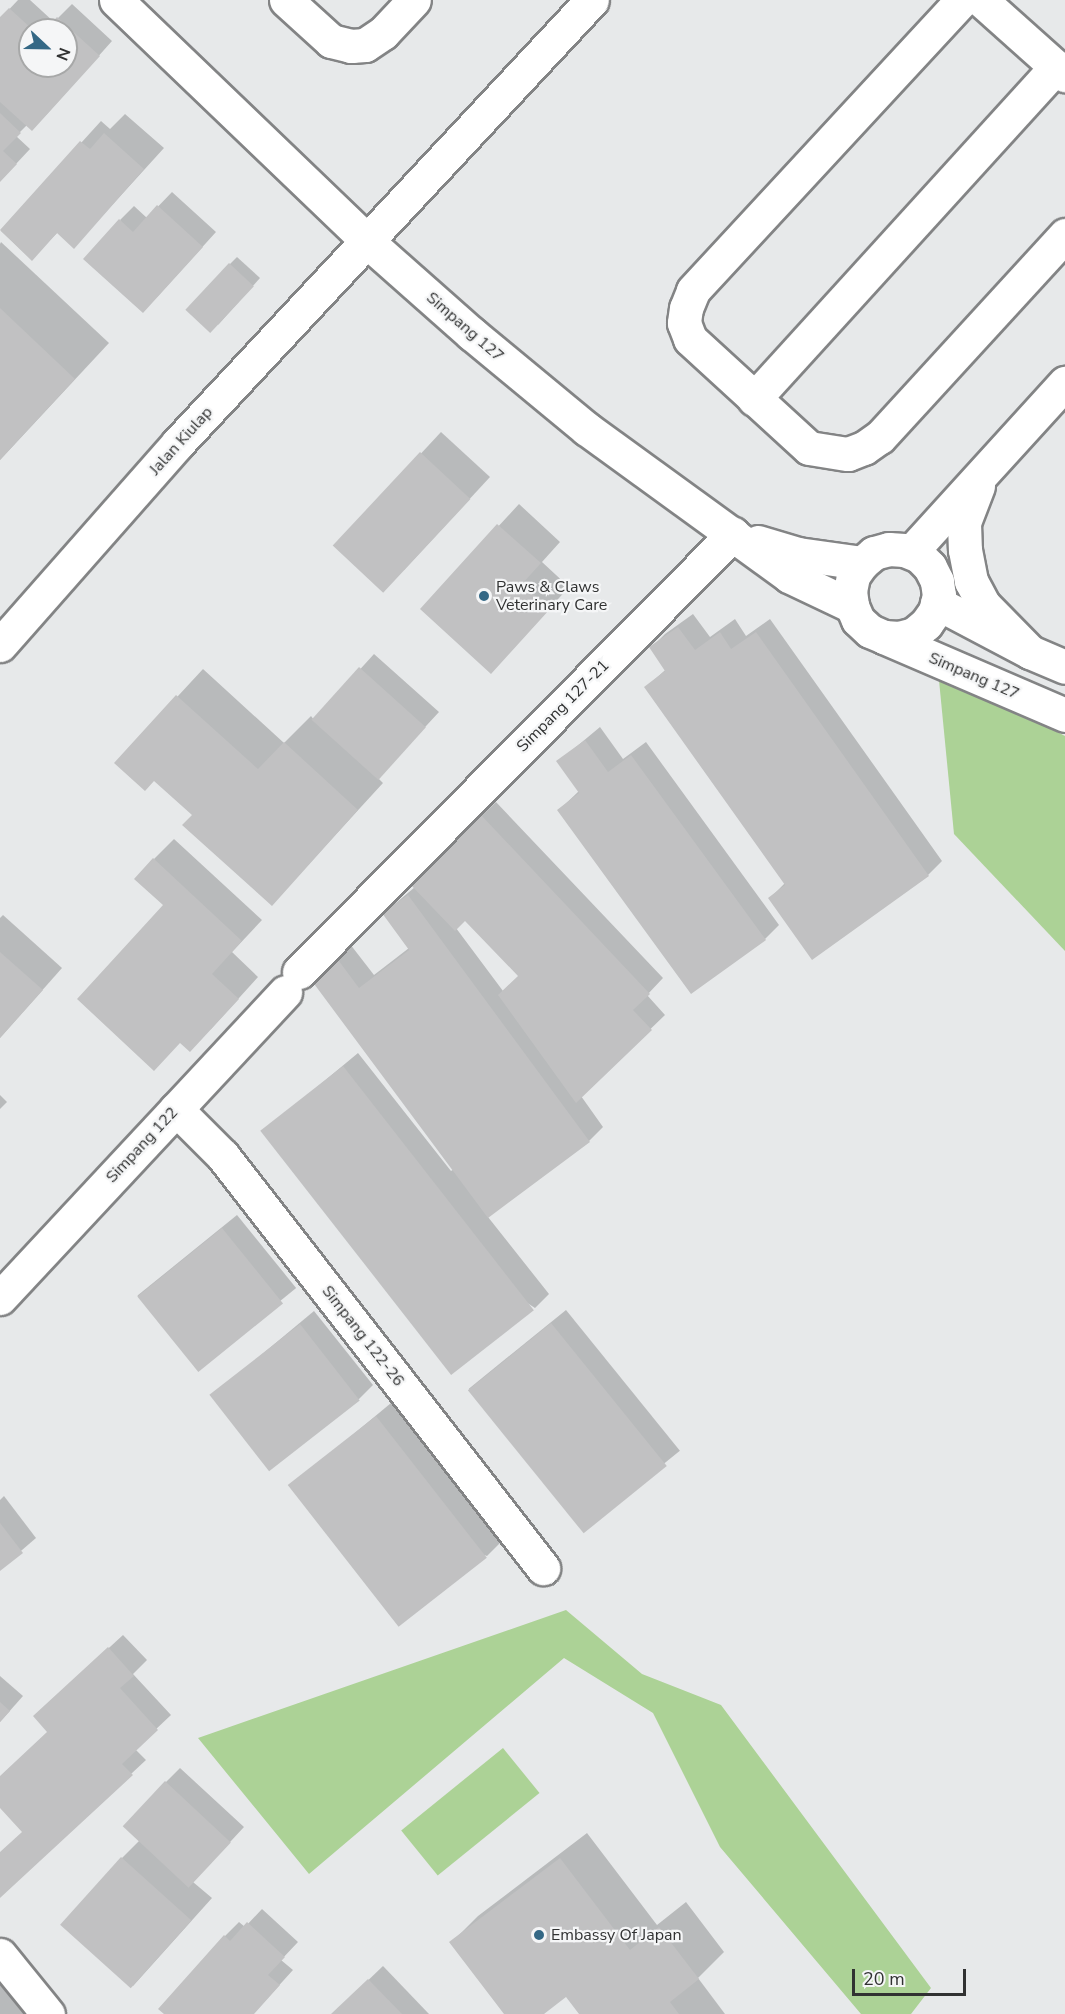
<!DOCTYPE html>
<html>
<head>
<meta charset="utf-8">
<style>
	body { margin:0 }
	#map { position:relative; width:1065px; height:2014px; overflow:hidden; background:#e7e9ea; font-family:"Nunito Sans",sans-serif }
	div>[style] { position:absolute }
	.green>* { inset:0; background:#acd296; transform-origin:0 0 }
	.shadow>* { inset:0; background:#0003; transform-origin:0 0 }
	.building>* { inset:0; background:#c1c1c2; transform-origin:0 0 }
	.roads { filter:drop-shadow(2px 0 #838485) drop-shadow(-2px 0 #838485) drop-shadow(0 2px #838485) drop-shadow(0 -2px #838485) }
	.minor>* { height:33px; margin:-16.5px; padding:0 16.5px; transform-origin:16.5px; border-radius:16.5px; background:#fff }
	.dots>* { width:16px; height:16px; translate:-50% -50%; box-sizing:border-box; border:3px solid #f5f6f7; border-radius:50% }
	span { translate:-50% -50%; white-space:nowrap; text-align:center; line-height:1.15; -webkit-text-stroke:4.5px #f5f6f7; paint-order:stroke }
	.street-label { font-size:16px; color:#313232 }
	.poi-label { font-size:16px; color:#313232 }
	.left { translate:0 -50%; text-align:left }
	.north { position:absolute; left:18px; top:18px; width:60px; height:60px; box-sizing:border-box; background:#f5f6f7; border:2px solid #a7a8a8; border-radius:50%; rotate:112deg; font-size:16px; font-weight:700; line-height:24px; text-align:center; color:#313232 }
	.north::after { content:''; display:block; margin:auto; width:21px; height:27px; background:#346885; clip-path:polygon(50% 0,100% 100%,50% 72%,0 100%) }
	.scale { position:absolute; left:852px; top:1969px; width:114px; height:27px; box-sizing:border-box; border:3px solid #313232; border-top:0; padding-left:8px; font-size:18px; line-height:21px; white-space:nowrap; color:#313232; -webkit-text-stroke:4px #f5f6f7; paint-order:stroke }
</style>
</head>
<body>
<div id="map">
	<div class="green">
		<div style="clip-path:polygon(938px 670px,1065px 736px,1065px 951px,954px 834px)"></div>
		<div style="clip-path:polygon(566px 1610px,642px 1674px,721px 1705px,931px 1988px,911px 2014px,861px 2014px,720px 1847px,653px 1713px,564px 1658px,309px 1874px,198px 1738px)"></div>
		<div style="left:503px;top:1748px;width:58px;height:131px;rotate:51deg"></div>
	</div>
	<div class="shadow">
		<div style="clip-path:polygon(evenodd,18px 0,30px 0,54px 22px,72px 4px,112px 41px,46px 115px,27px 125px,16px 136px,30px 149px,0 181px,0 19px,18px 0,30px 30px,66px 30px,66px 66px,30px 66px,30px 30px)"></div>
		<div style="clip-path:polygon(125px 114px,164px 148px,74px 247px,58px 232px,31px 259px,1px 231px,101px 121px,110px 129px)"></div>
		<div style="clip-path:polygon(172px 192px,216px 232px,157px 297px,120px 220px,134px 206px,147px 218px)"></div>
		<div style="clip-path:polygon(1px 242px,109px 343px,0 460px,0 244px)"></div>
		<div style="clip-path:polygon(237px 257px,260px 278px,218px 325px,230px 264px)"></div>
		<div style="clip-path:polygon(441px 432px,490px 477px,404px 570px,335px 546px)"></div>
		<div style="clip-path:polygon(519px 504px,560px 542px,542px 562px,569px 587px,511px 651px,422px 609px)"></div>
		<div style="clip-path:polygon(693px 614px,710px 637px,735px 619px,746px 636px,770px 619px,942px 861px,928px 875px,813px 958px,770px 898px,785px 883px,646px 687px,671px 665px,660px 674px,666px 669px,651px 648px,665px 634px)"></div>
		<div style="clip-path:polygon(374px 654px,439px 712px,378px 778px,383px 783px,272px 904px,194px 815px,154px 779px,116px 763px,203px 669px,284px 743px,311px 716px,314px 720px)"></div>
		<div style="clip-path:polygon(600px 727px,623px 759px,646px 742px,779px 925px,765px 939px,559px 810px,579px 791px,558px 762px)"></div>
		<div style="clip-path:polygon(evenodd,496px 802px,663px 978px,647px 995px,665px 1015px,581px 1096px,603px 1127px,589px 1141px,488px 1217px,549px 1294px,535px 1308px,263px 1132px,358px 1053px,451px 1171px,454px 1169px,311px 977px,350px 944px,374px 975px,409px 948px,384px 913px,415px 887px,426px 869px,496px 802px,465px 919px,520px 975px,503px 991px,456px 928px,465px 919px)"></div>
		<div style="clip-path:polygon(174px 839px,262px 920px,232px 952px,258px 977px,211px 1029px,181px 1041px,165px 905px,154px 859px)"></div>
		<div style="clip-path:polygon(3px 915px,62px 968px,0 1038px,0 918px)"></div>
		<div style="clip-path:polygon(0 1095px,7px 1102px,0 1109px)"></div>
		<div style="left:237px;top:1215px;width:94px;height:128px;rotate:51deg"></div>
		<div style="left:566px;top:1310px;width:181px;height:125px;rotate:51deg"></div>
		<div style="clip-path:polygon(314px 1311px,373px 1385px,359px 1399px,212px 1396px)"></div>
		<div style="clip-path:polygon(391px 1403px,501px 1542px,487px 1556px,290px 1487px)"></div>
		<div style="clip-path:polygon(4px 1496px,36px 1538px,0 1569px,0 1500px)"></div>
		<div style="clip-path:polygon(123px 1635px,147px 1660px,133px 1674px,171px 1715px,135px 1749px,146px 1760px,0 1896px,0 1853px,24px 1831px,0 1806px,0 1777px,49px 1732px,50px 1702px)"></div>
		<div style="clip-path:polygon(0 1676px,23px 1696px,0 1722px)"></div>
		<div style="clip-path:polygon(180px 1768px,244px 1827px,193px 1882px,212px 1898px,133px 1986px,122px 1858px,140px 1840px,166px 1782px)"></div>
		<div style="clip-path:polygon(587px 1833px,657px 1925px,686px 1902px,724px 1952px,698px 1978px,725px 2014px,581px 2014px,567px 1995px,542px 2014px,505px 2014px,451px 1943px,478px 1916px)"></div>
		<div style="clip-path:polygon(262px 1909px,298px 1942px,281px 1960px,293px 1970px,253px 2014px,166px 2014px,225px 1936px,239px 1922px,245px 1927px)"></div>
		<div style="clip-path:polygon(0 1959px,46px 2014px,0 2014px)"></div>
		<div style="clip-path:polygon(383px 1966px,429px 2014px,333px 2014px)"></div>
	</div>
	<div class="building">
		<div style="clip-path:polygon(9px 8px,33px 30px,30px 30px,30px 66px,66px 66px,66px 30px,45px 30px,57px 17px,100px 56px,32px 131px,0 102px,0 17px)"></div>
		<div style="clip-path:polygon(0 113px,21px 133px,3px 151px,17px 164px,0 182px)"></div>
		<div style="clip-path:polygon(104px 133px,144px 169px,74px 249px,57px 233px,32px 261px,0 230px,80px 141px,90px 149px)"></div>
		<div style="clip-path:polygon(157px 205px,203px 247px,143px 313px,83px 259px,119px 219px,133px 232px)"></div>
		<div style="left:229px;top:263px;width:34px;height:64px;rotate:43deg"></div>
		<div style="clip-path:polygon(0 308px,75px 379px,0 460px)"></div>
		<div style="left:420px;top:452px;width:69px;height:128px;rotate:43deg"></div>
		<div style="clip-path:polygon(497px 524px,541px 563px,522px 584px,550px 609px,491px 674px,420px 609px)"></div>
		<div style="clip-path:polygon(678px 627px,695px 650px,720px 632px,731px 649px,756px 632px,929px 876px,812px 960px,768px 898px,785px 885px,644px 687px,665px 671px,649px 647px)"></div>
		<div style="left:359px;top:667px;width:90px;height:71px;rotate:42deg"></div>
		<div style="clip-path:polygon(176px 695px,258px 769px,284px 742px,358px 810px,272px 906px,182px 825px,192px 815px,154px 781px,145px 791px,114px 763px)"></div>
		<div style="clip-path:polygon(585px 740px,608px 772px,631px 755px,766px 940px,691px 994px,557px 810px,579px 793px,556px 761px)"></div>
		<div style="clip-path:polygon(481px 815px,650px 994px,633px 1010px,652px 1030px,576px 1103px,498px 995px,518px 976px,465px 921px,455px 931px,409px 883px)"></div>
		<div style="clip-path:polygon(153px 858px,242px 941px,212px 974px,239px 999px,190px 1052px,180px 1043px,154px 1071px,77px 999px,163px 905px,134px 879px)"></div>
		<div style="clip-path:polygon(408px 895px,590px 1142px,488px 1218px,309px 977px,336px 957px,359px 988px,409px 950px,382px 913px)"></div>
		<div style="clip-path:polygon(0 952px,43px 990px,0 1038px)"></div>
		<div style="left:343px;top:1066px;width:310px;height:105px;rotate:52deg"></div>
		<div style="left:222px;top:1228px;width:97px;height:109px;rotate:51deg"></div>
		<div style="left:551px;top:1323px;width:184px;height:107px;rotate:51deg"></div>
		<div style="left:300px;top:1324px;width:97px;height:115px;rotate:52deg"></div>
		<div style="left:376px;top:1416px;width:180px;height:112px;rotate:52deg"></div>
		<div style="clip-path:polygon(0 1523px,23px 1553px,0 1571px)"></div>
		<div style="clip-path:polygon(108px 1647px,134px 1676px,120px 1688px,158px 1730px,122px 1764px,133px 1775px,0 1898px,0 1852px,22px 1832px,0 1808px,0 1776px,47px 1732px,33px 1716px)"></div>
		<div style="clip-path:polygon(0 1702px,10px 1711px,0 1722px)"></div>
		<div style="left:165px;top:1781px;width:90px;height:62px;rotate:43deg"></div>
		<div style="left:121px;top:1857px;width:95px;height:91px;rotate:42deg"></div>
		<div style="clip-path:polygon(560px 1858px,630px 1950px,659px 1927px,699px 1979px,670px 2002px,679px 2014px,579px 2014px,566px 1997px,544px 2014px,504px 2014px,449px 1942px)"></div>
		<div style="clip-path:polygon(247px 1922px,285px 1957px,268px 1975px,280px 1985px,254px 2014px,164px 2014px,158px 2009px,224px 1935px,230px 1941px)"></div>
		<div style="clip-path:polygon(368px 1979px,402px 2014px,331px 2014px)"></div>
	</div>
	<div class="roads">
		<div class="minor">
			<div style="left:116px;top:0;width:349px;rotate:43.8deg"></div>
			<div style="left:368px;top:242px;width:139px;rotate:41.5deg"></div>
			<div style="left:472px;top:334px;width:149px;rotate:39.6deg"></div>
			<div style="left:587px;top:429px;width:250px;rotate:36deg"></div>
			<div style="left:789px;top:576px;width:70px;rotate:25.5deg"></div>
			<div style="left:286px;top:0;width:61px;rotate:42.3deg"></div>
			<div style="left:331px;top:41px;width:21px;rotate:14deg"></div>
			<div style="left:351px;top:46px;width:14px;rotate:-4deg"></div>
			<div style="left:365px;top:45px;width:22px;rotate:-34deg"></div>
			<div style="left:383px;top:33px;width:45px;rotate:-46.8deg"></div>
			<div style="left:962px;top:0;width:396px;rotate:132.8deg"></div>
			<div style="left:693px;top:291px;width:18px;rotate:112deg"></div>
			<div style="left:686px;top:308px;width:15px;rotate:98deg"></div>
			<div style="left:684px;top:323px;width:17px;rotate:69deg"></div>
			<div style="left:690px;top:339px;width:161px;rotate:42.5deg"></div>
			<div style="left:809px;top:448px;width:39px;rotate:9deg"></div>
			<div style="left:848px;top:454px;width:17px;rotate:-21deg"></div>
			<div style="left:864px;top:448px;width:19px;rotate:-35deg"></div>
			<div style="left:880px;top:437px;width:274px;rotate:-47.5deg"></div>
			<div style="left:981px;top:0;width:113px;rotate:41.8deg"></div>
			<div style="left:754px;top:399px;width:449px;rotate:-47.7deg"></div>
			<div style="left:978px;top:486px;width:40px;rotate:111deg"></div>
			<div style="left:964px;top:523px;width:27px;rotate:88deg"></div>
			<div style="left:965px;top:550px;width:32px;rotate:79deg"></div>
			<div style="left:971px;top:581px;width:27px;rotate:62deg"></div>
			<div style="left:984px;top:605px;width:66px;rotate:45.6deg"></div>
			<div style="left:758px;top:542px;width:42px;rotate:16.7deg"></div>
			<div style="left:798px;top:554px;width:65px;rotate:8deg"></div>
			<div style="left:911px;top:552px;width:229px;rotate:-47.7deg"></div>
			<div style="left:937px;top:603px;width:105px;rotate:27.8deg"></div>
			<div style="left:1030px;top:652px;width:38px;rotate:23deg"></div>
			<div style="left:884px;top:637px;width:15px;rotate:4deg"></div>
			<div style="left:899px;top:638px;width:16px;rotate:-15deg"></div>
			<div style="left:914px;top:634px;width:16px;rotate:-40deg"></div>
			<div style="left:926px;top:624px;width:16px;rotate:-55deg"></div>
			<div style="left:935px;top:611px;width:16px;rotate:-75deg"></div>
			<div style="left:939px;top:596px;width:15px;rotate:-98deg"></div>
			<div style="left:937px;top:581px;width:16px;rotate:-117deg"></div>
			<div style="left:930px;top:567px;width:16px;rotate:-135deg"></div>
			<div style="left:919px;top:556px;width:16px;rotate:-158deg"></div>
			<div style="left:904px;top:550px;width:15px;rotate:-176deg"></div>
			<div style="left:889px;top:549px;width:16px;rotate:165deg"></div>
			<div style="left:874px;top:553px;width:16px;rotate:140deg"></div>
			<div style="left:862px;top:563px;width:16px;rotate:125deg"></div>
			<div style="left:853px;top:576px;width:15px;rotate:101deg"></div>
			<div style="left:850px;top:591px;width:15px;rotate:82deg"></div>
			<div style="left:852px;top:606px;width:15px;rotate:67deg"></div>
			<div style="left:858px;top:620px;width:16px;rotate:43deg"></div>
			<div style="left:870px;top:631px;width:15px;rotate:23deg"></div>
			<div style="left:884px;top:637px;width:197px;rotate:23.3deg"></div>
			<div style="left:0;top:645px;width:269px;rotate:-48.6deg"></div>
			<div style="left:178px;top:443px;width:606px;rotate:-46.94deg"></div>
			<div style="left:299px;top:972px;width:617px;rotate:-45.26deg"></div>
			<div style="left:176px;top:1109px;width:66px;rotate:45deg"></div>
			<div style="left:223px;top:1156px;width:522px;rotate:52.16deg"></div>
			<div style="left:0;top:1298px;width:418px;rotate:-47deg"></div>
			<div style="left:0;top:1955px;width:76px;rotate:50.9deg"></div>
		</div>
	</div>
	<div class="dots">
		<div style="left:484px;top:596px;background:#346885"></div>
		<div style="left:539px;top:1935px;background:#346885"></div>
	</div>
	<div class="street-label">
		<span style="left:465px;top:327px;rotate:41deg">Simpang 127</span>
		<span style="left:181px;top:441px;rotate:-48deg">Jalan Kiulap</span>
		<span style="left:974px;top:676px;rotate:23deg">Simpang 127</span>
		<span style="left:563px;top:706px;rotate:-45deg">Simpang 127-21</span>
		<span style="left:142px;top:1145px;rotate:-47deg">Simpang 122</span>
		<span style="left:363px;top:1336px;rotate:52deg">Simpang 122-26</span>
	</div>
	<div class="poi-label">
		<span class="left" style="left:496px;top:596px">Paws &amp; Claws<br>Veterinary Care</span>
		<span class="left" style="left:551px;top:1935px">Embassy Of Japan</span>
	</div>
	<div class="north">N</div>
	<div class="scale">20 m</div>
</div>
</body>
</html>
